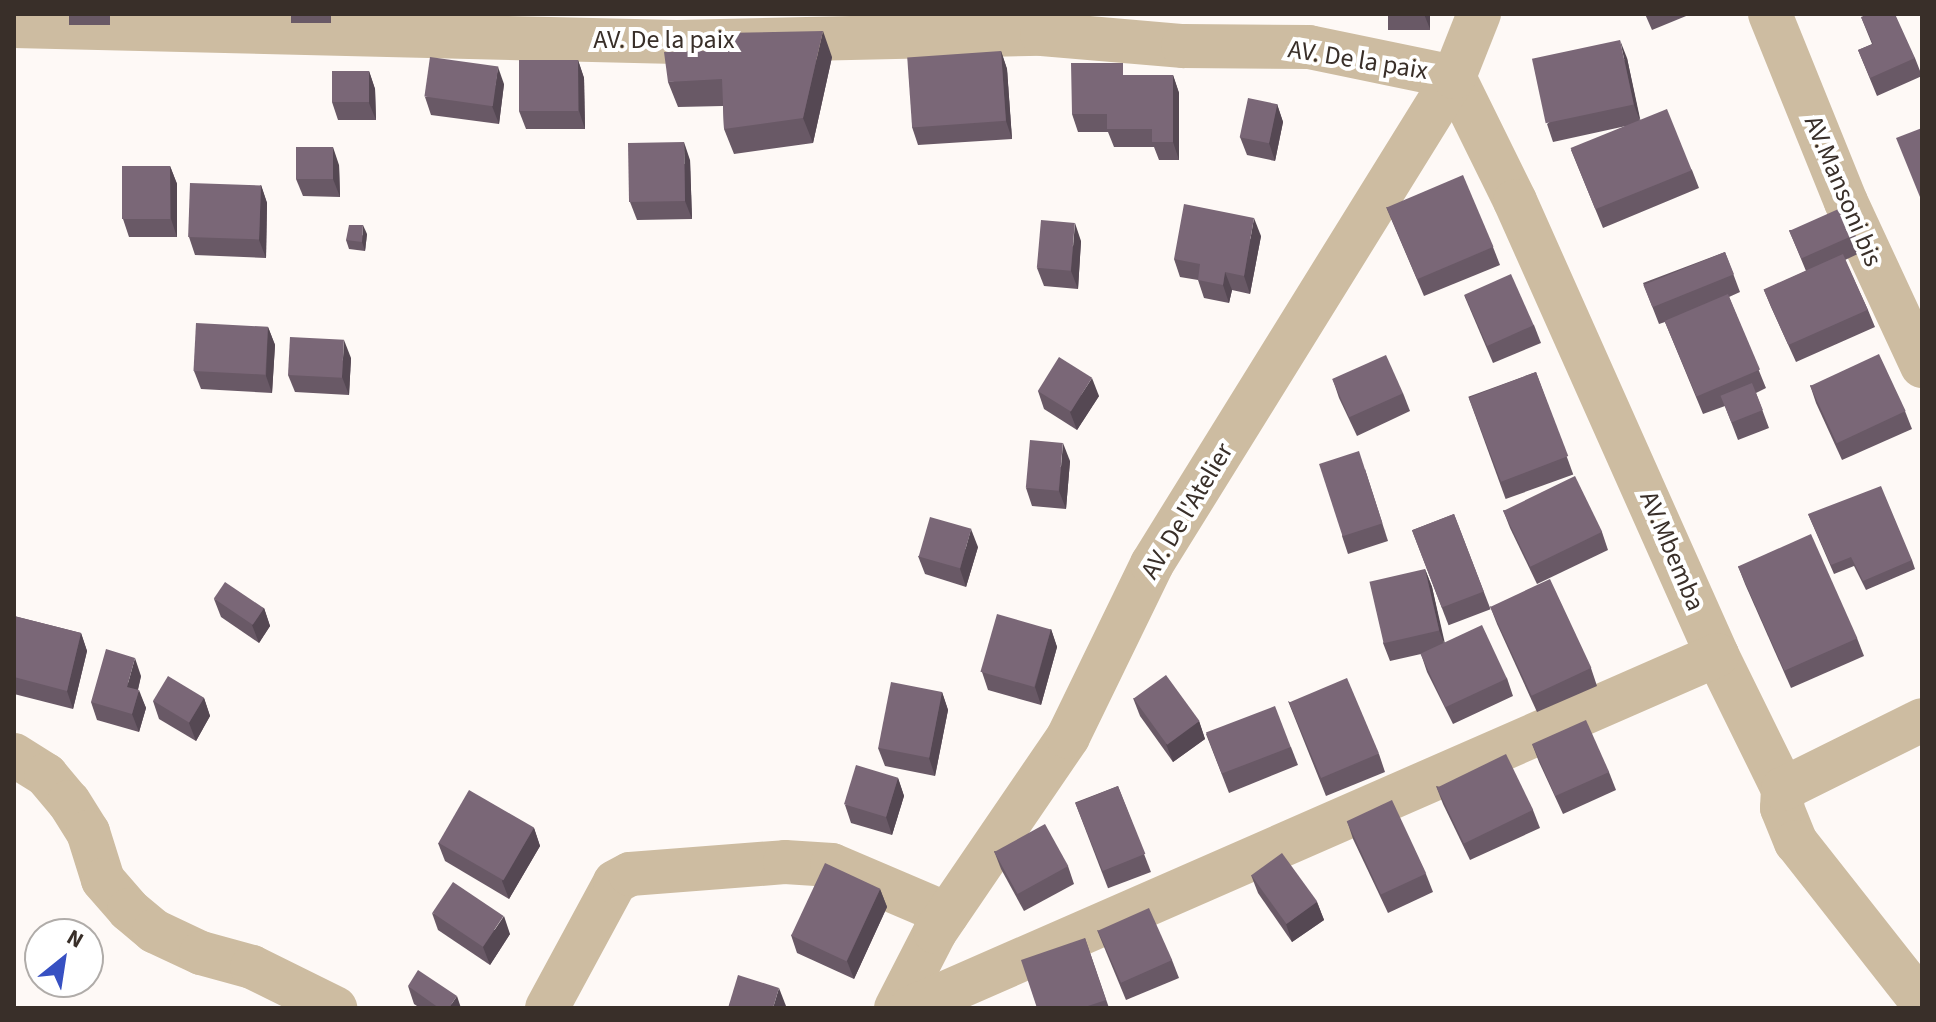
<!DOCTYPE html>
<html>
<head>
<meta charset="utf-8">
<style>
	body { margin:0 }
	#map { position:relative; width:1936px; height:1022px; overflow:hidden; background:#fef9f6; font-family:"Source Sans 3",sans-serif }
	div>[style] { position:absolute }
	.minor>* { height:44px; margin:-22px; padding:0 22px; transform-origin:22px; border-radius:22px; background:#cdbca1 }
	.wall>* { inset:0; background:#695966; transform-origin:0 0 }
	.shaded-wall>* { inset:0; background:#554853 }
	.building>* { inset:0; background:#7a6777; transform-origin:0 0 }
	span { translate:-50% -50%; white-space:nowrap; text-align:center; line-height:1.15; -webkit-text-stroke:8px #fff; paint-order:stroke }
	.street-label { font-size:26px; color:#392f29 }
	.frame { position:absolute; inset:0; border:16px solid #392f29; pointer-events:none }
	.north { position:absolute; left:24px; top:918px; width:80px; height:80px; box-sizing:border-box; background:#fff; border:2px solid #b0aca9; border-radius:50%; rotate:30deg; font-size:22px; font-weight:700; line-height:32px; text-align:center; color:#392f29 }
	.north::after { content:''; display:block; margin:auto; width:28px; height:36px; background:#3750c2; clip-path:polygon(50% 0,100% 100%,50% 72%,0 100%) }
</style>
</head>
<body>
<div id="map">
	<div class="minor">
		<div style="left:1770px;top:14px;width:203px;rotate:68deg"></div>
		<div style="left:1846px;top:202px;width:181px;rotate:65.1deg"></div>
		<div style="left:14px;top:26px;width:663px;rotate:1.38deg"></div>
		<div style="left:677px;top:42px;width:365px;rotate:-1.3deg"></div>
		<div style="left:1042px;top:34px;width:142px;rotate:4.9deg"></div>
		<div style="left:1183px;top:46px;width:126px;rotate:0.5deg"></div>
		<div style="left:1309px;top:47px;width:148px;rotate:11.7deg"></div>
		<div style="left:1454px;top:77px;width:138px;rotate:63.8deg"></div>
		<div style="left:1515px;top:201px;width:497px;rotate:66deg"></div>
		<div style="left:1717px;top:655px;width:149px;rotate:63.8deg"></div>
		<div style="left:1783px;top:789px;width:19px;rotate:93deg"></div>
		<div style="left:1782px;top:808px;width:37px;rotate:68deg"></div>
		<div style="left:1796px;top:842px;width:204px;rotate:51.8deg"></div>
		<div style="left:14px;top:755px;width:38px;rotate:32deg"></div>
		<div style="left:46px;top:775px;width:35px;rotate:50deg"></div>
		<div style="left:69px;top:802px;width:36px;rotate:58deg"></div>
		<div style="left:88px;top:832px;width:50px;rotate:72.6deg"></div>
		<div style="left:103px;top:880px;width:40px;rotate:49deg"></div>
		<div style="left:129px;top:910px;width:33px;rotate:40deg"></div>
		<div style="left:154px;top:931px;width:52px;rotate:25.1deg"></div>
		<div style="left:201px;top:953px;width:53px;rotate:15.4deg"></div>
		<div style="left:252px;top:967px;width:93px;rotate:26.3deg"></div>
		<div style="left:1783px;top:789px;width:155px;rotate:-26.4deg"></div>
		<div style="left:547px;top:1008px;width:143px;rotate:-61.6deg"></div>
		<div style="left:615px;top:882px;width:17px;rotate:-28deg"></div>
		<div style="left:630px;top:874px;width:155px;rotate:-4.4deg"></div>
		<div style="left:785px;top:862px;width:47px;rotate:3.7deg"></div>
		<div style="left:832px;top:865px;width:125px;rotate:23.1deg"></div>
		<div style="left:896px;top:1008px;width:85px;rotate:-62.8deg"></div>
		<div style="left:935px;top:932px;width:236px;rotate:-55.7deg"></div>
		<div style="left:1068px;top:737px;width:192px;rotate:-64.1deg"></div>
		<div style="left:1152px;top:564px;width:573px;rotate:-58.2deg"></div>
		<div style="left:1454px;top:77px;width:68px;rotate:-68.4deg"></div>
		<div style="left:911px;top:1008px;width:880px;rotate:-23.65deg"></div>
	</div>
	<div class="wall">
		<div style="left:69px;top:14px;width:41px;height:11px"></div>
		<div style="left:291px;top:14px;width:40px;height:9px"></div>
		<div style="left:1388px;top:14px;width:42px;height:16px"></div>
		<div style="clip-path:polygon(1645px 14px,1691px 14px,1652px 30px)"></div>
		<div style="clip-path:polygon(1861px 17px,1915px 58px,1922px 76px,1877px 96px,1858px 50px,1872px 44px)"></div>
		<div style="clip-path:polygon(1001px 51px,1007px 69px,1012px 139px,918px 145px,912px 127px)"></div>
		<div style="clip-path:polygon(832px 57px,813px 143px,734px 154px,724px 129px,723px 106px,678px 107px,668px 82px)"></div>
		<div style="clip-path:polygon(1627px 58px,1640px 121px,1692px 170px,1699px 188px,1603px 228px,1571px 150px,1626px 126px,1553px 142px,1547px 124px)"></div>
		<div style="clip-path:polygon(578px 60px,584px 78px,585px 129px,526px 129px,519px 111px)"></div>
		<div style="clip-path:polygon(369px 71px,375px 89px,376px 120px,338px 120px,332px 102px)"></div>
		<div style="clip-path:polygon(1127px 75px,1173px 75px,1179px 93px,1179px 160px,1159px 160px,1154px 147px,1114px 147px,1108px 132px,1078px 132px,1072px 114px)"></div>
		<div style="clip-path:polygon(504px 84px,499px 124px,431px 115px,425px 97px)"></div>
		<div style="clip-path:polygon(1277px 104px,1283px 122px,1275px 161px,1247px 155px,1240px 137px)"></div>
		<div style="clip-path:polygon(690px 160px,692px 219px,637px 220px,630px 202px)"></div>
		<div style="clip-path:polygon(339px 165px,340px 197px,303px 196px,296px 179px)"></div>
		<div style="clip-path:polygon(170px 166px,177px 184px,177px 237px,129px 237px,123px 219px)"></div>
		<div style="clip-path:polygon(261px 185px,267px 203px,266px 258px,195px 255px,189px 237px)"></div>
		<div style="clip-path:polygon(1386px 207px,1493px 247px,1500px 265px,1424px 296px)"></div>
		<div style="clip-path:polygon(1789px 230px,1855px 234px,1862px 252px,1845px 260px,1868px 310px,1875px 327px,1796px 362px,1771px 307px,1764px 290px,1806px 271px)"></div>
		<div style="clip-path:polygon(367px 234px,365px 251px,349px 249px,346px 240px)"></div>
		<div style="clip-path:polygon(1261px 236px,1250px 294px,1232px 290px,1229px 303px,1204px 298px,1198px 280px,1180px 277px,1174px 259px)"></div>
		<div style="clip-path:polygon(1081px 241px,1078px 289px,1044px 286px,1037px 268px)"></div>
		<div style="clip-path:polygon(1725px 252px,1740px 292px,1729px 297px,1766px 388px,1756px 393px,1769px 428px,1738px 440px,1725px 406px,1703px 414px,1665px 322px,1659px 324px,1643px 283px)"></div>
		<div style="clip-path:polygon(1464px 295px,1534px 325px,1541px 343px,1493px 363px)"></div>
		<div style="clip-path:polygon(268px 327px,275px 345px,272px 393px,201px 389px,194px 371px)"></div>
		<div style="clip-path:polygon(351px 358px,349px 395px,295px 392px,288px 375px)"></div>
		<div style="left:1536px;top:372px;width:109px;height:72px;rotate:70deg"></div>
		<div style="clip-path:polygon(1333px 380px,1403px 393px,1410px 411px,1357px 436px,1339px 398px)"></div>
		<div style="clip-path:polygon(1810px 385px,1905px 411px,1912px 429px,1842px 460px,1816px 403px)"></div>
		<div style="clip-path:polygon(1038px 391px,1099px 396px,1077px 430px,1044px 409px)"></div>
		<div style="clip-path:polygon(1070px 461px,1066px 509px,1032px 506px,1026px 488px)"></div>
		<div style="clip-path:polygon(1365px 469px,1388px 541px,1348px 554px,1342px 536px)"></div>
		<div style="clip-path:polygon(1503px 510px,1602px 532px,1608px 550px,1537px 584px,1510px 528px)"></div>
		<div style="left:1454px;top:514px;width:102px;height:45px;rotate:69deg"></div>
		<div style="clip-path:polygon(1808px 514px,1912px 560px,1915px 569px,1866px 590px,1854px 566px,1834px 574px)"></div>
		<div style="clip-path:polygon(978px 547px,966px 587px,925px 574px,918px 556px)"></div>
		<div style="clip-path:polygon(1738px 566px,1857px 638px,1864px 656px,1791px 688px,1745px 584px)"></div>
		<div style="clip-path:polygon(1425px 569px,1432px 587px,1444px 643px,1507px 678px,1513px 696px,1453px 724px,1427px 672px,1421px 654px,1390px 661px,1383px 643px)"></div>
		<div style="clip-path:polygon(214px 599px,264px 608px,270px 626px,259px 643px,221px 617px)"></div>
		<div style="clip-path:polygon(1490px 606px,1591px 668px,1597px 686px,1537px 712px,1497px 624px)"></div>
		<div style="clip-path:polygon(14px 616px,81px 633px,87px 651px,73px 709px,14px 694px)"></div>
		<div style="clip-path:polygon(1051px 629px,1057px 647px,1041px 705px,988px 690px,982px 672px)"></div>
		<div style="clip-path:polygon(141px 676px,138px 690px,146px 708px,139px 732px,97px 720px,91px 702px)"></div>
		<div style="clip-path:polygon(942px 692px,948px 710px,935px 776px,885px 766px,878px 748px)"></div>
		<div style="clip-path:polygon(204px 698px,210px 716px,196px 741px,159px 719px,153px 701px)"></div>
		<div style="clip-path:polygon(1133px 698px,1199px 721px,1205px 739px,1173px 762px,1140px 716px)"></div>
		<div style="clip-path:polygon(1288px 701px,1379px 754px,1385px 772px,1326px 796px)"></div>
		<div style="clip-path:polygon(1206px 734px,1291px 747px,1298px 765px,1229px 793px)"></div>
		<div style="clip-path:polygon(1532px 744px,1609px 772px,1616px 790px,1563px 814px,1539px 762px)"></div>
		<div style="clip-path:polygon(898px 778px,904px 796px,892px 835px,851px 823px,845px 805px)"></div>
		<div style="left:1118px;top:786px;width:92px;height:46px;rotate:69deg"></div>
		<div style="clip-path:polygon(1436px 786px,1533px 810px,1540px 828px,1470px 860px,1443px 804px)"></div>
		<div style="clip-path:polygon(1347px 821px,1426px 874px,1433px 892px,1388px 913px,1353px 839px)"></div>
		<div style="clip-path:polygon(534px 828px,540px 846px,509px 899px,445px 861px,438px 843px)"></div>
		<div style="clip-path:polygon(994px 851px,1068px 866px,1074px 884px,1024px 911px,1001px 869px)"></div>
		<div style="clip-path:polygon(1251px 875px,1317px 902px,1324px 920px,1292px 942px,1258px 893px)"></div>
		<div style="clip-path:polygon(880px 889px,887px 907px,854px 979px,797px 953px,791px 935px)"></div>
		<div style="clip-path:polygon(432px 913px,510px 934px,490px 965px,438px 930px)"></div>
		<div style="clip-path:polygon(1097px 930px,1172px 960px,1179px 978px,1126px 1000px)"></div>
		<div style="clip-path:polygon(1085px 938px,1109px 1008px,1037px 1008px)"></div>
		<div style="clip-path:polygon(408px 986px,461px 1008px,420px 1008px,414px 1004px)"></div>
	</div>
	<div class="shaded-wall">
		<div style="clip-path:polygon(1424px 14px,1430px 14px,1430px 29px)"></div>
		<div style="clip-path:polygon(823px 31px,832px 57px,813px 143px,803px 118px)"></div>
		<div style="clip-path:polygon(1620px 40px,1627px 58px,1641px 123px,1634px 105px)"></div>
		<div style="clip-path:polygon(1001px 51px,1007px 69px,1012px 139px,1006px 121px)"></div>
		<div style="clip-path:polygon(578px 60px,584px 78px,585px 129px,579px 111px)"></div>
		<div style="clip-path:polygon(498px 67px,504px 84px,499px 124px,492px 106px)"></div>
		<div style="clip-path:polygon(369px 71px,375px 89px,376px 120px,369px 103px)"></div>
		<div style="clip-path:polygon(1173px 75px,1179px 93px,1179px 160px,1173px 142px)"></div>
		<div style="clip-path:polygon(1277px 104px,1283px 122px,1275px 161px,1269px 143px)"></div>
		<div style="clip-path:polygon(684px 142px,690px 160px,692px 219px,685px 201px)"></div>
		<div style="clip-path:polygon(333px 147px,339px 165px,340px 197px,333px 179px)"></div>
		<div style="clip-path:polygon(170px 166px,177px 184px,177px 237px,171px 219px)"></div>
		<div style="clip-path:polygon(261px 185px,267px 203px,266px 258px,259px 240px)"></div>
		<div style="clip-path:polygon(1254px 218px,1261px 236px,1250px 294px,1244px 276px)"></div>
		<div style="clip-path:polygon(1075px 223px,1081px 241px,1078px 289px,1071px 271px)"></div>
		<div style="clip-path:polygon(363px 225px,367px 234px,365px 251px,362px 242px)"></div>
		<div style="clip-path:polygon(1225px 272px,1232px 290px,1229px 303px,1223px 285px)"></div>
		<div style="clip-path:polygon(268px 327px,275px 345px,272px 393px,266px 376px)"></div>
		<div style="clip-path:polygon(344px 340px,351px 358px,349px 395px,342px 377px)"></div>
		<div style="clip-path:polygon(1092px 378px,1099px 396px,1077px 430px,1070px 412px)"></div>
		<div style="clip-path:polygon(1063px 443px,1070px 461px,1066px 509px,1059px 491px)"></div>
		<div style="clip-path:polygon(971px 529px,978px 547px,966px 587px,960px 569px)"></div>
		<div style="clip-path:polygon(1425px 569px,1432px 587px,1446px 648px,1439px 630px)"></div>
		<div style="clip-path:polygon(264px 608px,270px 626px,259px 643px,252px 625px)"></div>
		<div style="clip-path:polygon(1051px 629px,1057px 647px,1041px 705px,1035px 687px)"></div>
		<div style="clip-path:polygon(81px 633px,87px 651px,73px 709px,67px 691px)"></div>
		<div style="clip-path:polygon(135px 658px,141px 676px,134px 705px,127px 687px)"></div>
		<div style="clip-path:polygon(139px 690px,146px 708px,139px 732px,132px 714px)"></div>
		<div style="clip-path:polygon(942px 692px,948px 710px,935px 776px,929px 758px)"></div>
		<div style="clip-path:polygon(204px 698px,210px 716px,196px 741px,189px 723px)"></div>
		<div style="clip-path:polygon(1199px 721px,1205px 739px,1173px 762px,1166px 744px)"></div>
		<div style="clip-path:polygon(898px 778px,904px 796px,892px 835px,886px 817px)"></div>
		<div style="clip-path:polygon(534px 828px,540px 846px,509px 899px,502px 881px)"></div>
		<div style="clip-path:polygon(880px 889px,887px 907px,854px 979px,847px 961px)"></div>
		<div style="clip-path:polygon(1317px 902px,1324px 920px,1292px 942px,1286px 924px)"></div>
		<div style="clip-path:polygon(504px 916px,510px 934px,490px 965px,483px 947px)"></div>
		<div style="clip-path:polygon(779px 988px,786px 1006px,785px 1008px,773px 1008px)"></div>
		<div style="clip-path:polygon(457px 996px,461px 1008px,449px 1008px)"></div>
	</div>
	<div class="building">
		<div style="clip-path:polygon(1868px 14px,1895px 14px,1915px 58px,1870px 78px,1858px 50px,1873px 44px,1861px 17px)"></div>
		<div style="clip-path:polygon(823px 31px,803px 118px,724px 129px,722px 79px,668px 82px,664px 52px,723px 50px,722px 33px)"></div>
		<div style="left:1620px;top:40px;width:66px;height:90px;rotate:78deg"></div>
		<div style="left:1001px;top:51px;width:70px;height:94px;rotate:86deg"></div>
		<div style="left:430px;top:57px;width:69px;height:40px;rotate:8deg"></div>
		<div style="left:519px;top:60px;width:59px;height:51px"></div>
		<div style="clip-path:polygon(1071px 63px,1123px 63px,1123px 75px,1173px 75px,1173px 142px,1152px 142px,1152px 129px,1107px 129px,1107px 114px,1072px 114px)"></div>
		<div style="left:332px;top:71px;width:37px;height:31px"></div>
		<div style="left:1248px;top:98px;width:30px;height:40px;rotate:12deg"></div>
		<div style="left:1667px;top:109px;width:66px;height:104px;rotate:68deg"></div>
		<div style="clip-path:polygon(1922px 128px,1922px 202px,1896px 138px)"></div>
		<div style="left:684px;top:142px;width:59px;height:56px;rotate:89deg"></div>
		<div style="left:296px;top:147px;width:37px;height:32px"></div>
		<div style="left:122px;top:166px;width:48px;height:53px"></div>
		<div style="left:1463px;top:175px;width:78px;height:83px;rotate:67deg"></div>
		<div style="left:190px;top:183px;width:71px;height:54px;rotate:2deg"></div>
		<div style="clip-path:polygon(1184px 204px,1254px 218px,1244px 276px,1225px 272px,1223px 285px,1198px 280px,1200px 264px,1174px 259px)"></div>
		<div style="left:1843px;top:207px;width:30px;height:59px;rotate:66deg"></div>
		<div style="left:1041px;top:220px;width:34px;height:48px;rotate:5deg"></div>
		<div style="clip-path:polygon(349px 225px,363px 225px,362px 242px,346px 240px)"></div>
		<div style="left:1725px;top:252px;width:24px;height:88px;rotate:68deg"></div>
		<div style="left:1843px;top:254px;width:61px;height:87px;rotate:66deg"></div>
		<div style="left:1511px;top:274px;width:56px;height:51px;rotate:66deg"></div>
		<div style="left:1728px;top:294px;width:82px;height:69px;rotate:67deg"></div>
		<div style="left:196px;top:323px;width:72px;height:48px;rotate:3deg"></div>
		<div style="left:290px;top:337px;width:54px;height:38px;rotate:3deg"></div>
		<div style="left:1879px;top:354px;width:63px;height:76px;rotate:65deg"></div>
		<div style="left:1386px;top:355px;width:42px;height:59px;rotate:66deg"></div>
		<div style="left:1059px;top:357px;width:39px;height:40px;rotate:32deg"></div>
		<div style="left:1536px;top:372px;width:90px;height:72px;rotate:69deg"></div>
		<div style="left:1752px;top:383px;width:29px;height:34px;rotate:68deg"></div>
		<div style="left:1030px;top:440px;width:33px;height:48px;rotate:5deg"></div>
		<div style="left:1359px;top:451px;width:76px;height:42px;rotate:72deg"></div>
		<div style="left:1575px;top:476px;width:62px;height:80px;rotate:64deg"></div>
		<div style="clip-path:polygon(1881px 486px,1912px 560px,1863px 581px,1851px 557px,1831px 565px,1808px 514px)"></div>
		<div style="left:1454px;top:514px;width:83px;height:45px;rotate:69deg"></div>
		<div style="left:930px;top:517px;width:43px;height:41px;rotate:16deg"></div>
		<div style="left:1811px;top:534px;width:114px;height:80px;rotate:66deg"></div>
		<div style="left:1425px;top:569px;width:63px;height:57px;rotate:77deg"></div>
		<div style="left:1550px;top:579px;width:98px;height:66px;rotate:65deg"></div>
		<div style="left:225px;top:582px;width:47px;height:20px;rotate:34deg"></div>
		<div style="left:997px;top:614px;width:56px;height:60px;rotate:16deg"></div>
		<div style="clip-path:polygon(14px 616px,81px 633px,67px 691px,14px 677px)"></div>
		<div style="left:1482px;top:625px;width:59px;height:68px;rotate:65deg"></div>
		<div style="clip-path:polygon(106px 649px,135px 658px,127px 687px,139px 690px,132px 714px,91px 702px)"></div>
		<div style="left:1166px;top:675px;width:57px;height:40px;rotate:54deg"></div>
		<div style="left:168px;top:676px;width:42px;height:29px;rotate:31deg"></div>
		<div style="left:1347px;top:678px;width:82px;height:63px;rotate:67deg"></div>
		<div style="left:891px;top:682px;width:52px;height:67px;rotate:11deg"></div>
		<div style="left:1275px;top:706px;width:44px;height:74px;rotate:69deg"></div>
		<div style="left:1586px;top:720px;width:57px;height:59px;rotate:66deg"></div>
		<div style="left:1506px;top:754px;width:62px;height:77px;rotate:64deg"></div>
		<div style="left:856px;top:765px;width:44px;height:41px;rotate:17deg"></div>
		<div style="left:1118px;top:786px;width:73px;height:46px;rotate:68deg"></div>
		<div style="left:469px;top:790px;width:75px;height:61px;rotate:30deg"></div>
		<div style="left:1392px;top:800px;width:81px;height:50px;rotate:65deg"></div>
		<div style="left:1045px;top:824px;width:48px;height:58px;rotate:61deg"></div>
		<div style="left:1282px;top:853px;width:60px;height:38px;rotate:54deg"></div>
		<div style="left:825px;top:863px;width:61px;height:80px;rotate:25deg"></div>
		<div style="left:453px;top:882px;width:61px;height:37px;rotate:34deg"></div>
		<div style="left:1149px;top:908px;width:57px;height:56px;rotate:66deg"></div>
		<div style="clip-path:polygon(1085px 938px,1106px 1000px,1082px 1008px,1037px 1008px,1021px 960px)"></div>
		<div style="clip-path:polygon(418px 970px,457px 996px,449px 1008px,439px 1008px,408px 986px)"></div>
		<div style="clip-path:polygon(738px 975px,779px 988px,773px 1008px,728px 1008px)"></div>
	</div>
	<div class="street-label">
		<span style="left:664px;top:40px">AV. De la paix</span>
		<span style="left:1358px;top:60px;rotate:9deg">AV. De la paix</span>
		<span style="left:1843px;top:191px;rotate:67deg">AV.Mansoni bis</span>
		<span style="left:1187px;top:511px;rotate:-59deg">AV. De l'Atelier</span>
		<span style="left:1672px;top:551px;rotate:67deg">AV.Mbemba</span>
	</div>
	<div class="frame"></div>
	<div class="north">N</div>
</div>
</body>
</html>
